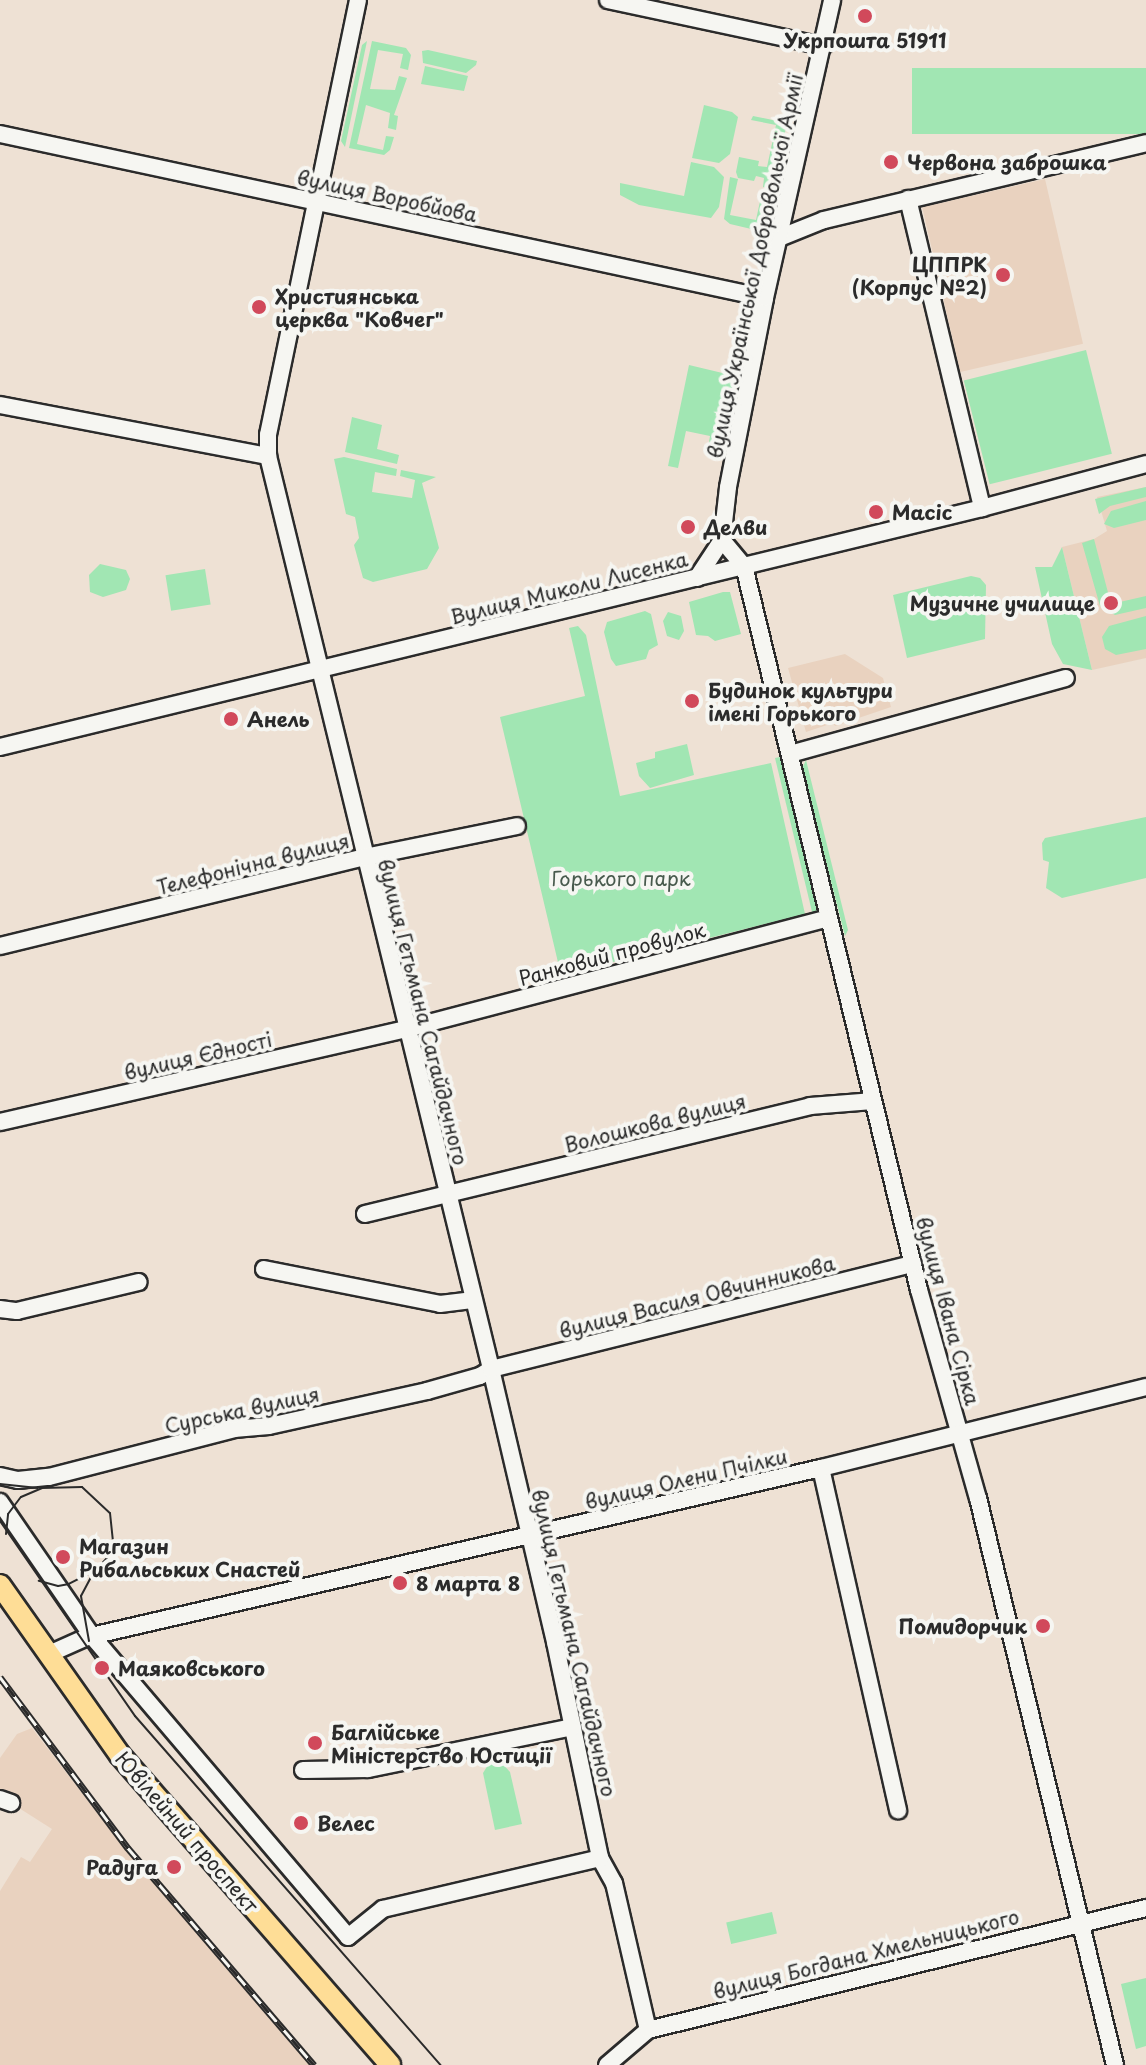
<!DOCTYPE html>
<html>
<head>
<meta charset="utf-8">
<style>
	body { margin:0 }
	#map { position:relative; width:1146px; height:2065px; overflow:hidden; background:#eee1d4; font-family:"Playpen Sans",sans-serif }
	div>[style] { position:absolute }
	.built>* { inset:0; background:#e9d2bf; transform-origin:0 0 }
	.green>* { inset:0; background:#a1e6b3; transform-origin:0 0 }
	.roads { filter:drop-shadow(2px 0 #2b2b2b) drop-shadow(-2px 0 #2b2b2b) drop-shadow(0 2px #2b2b2b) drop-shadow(0 -2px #2b2b2b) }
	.minor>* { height:16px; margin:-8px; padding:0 8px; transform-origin:8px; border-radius:8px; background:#f6f6f2 }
	.major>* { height:20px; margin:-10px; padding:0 10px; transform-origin:10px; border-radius:10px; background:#fedd96 }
	.tram>* { height:2px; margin:-1px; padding:0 1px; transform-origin:1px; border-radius:1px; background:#2b2b2b }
	.rail>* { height:7px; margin-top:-3.5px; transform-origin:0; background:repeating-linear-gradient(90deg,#f6f6f2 0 12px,#2b2b2b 0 24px); box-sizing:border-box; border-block:2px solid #2b2b2b }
	.dots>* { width:22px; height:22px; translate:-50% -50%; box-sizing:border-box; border:4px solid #f6f6f2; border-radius:50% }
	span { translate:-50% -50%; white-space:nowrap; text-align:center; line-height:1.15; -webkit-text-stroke:8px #f6f6f2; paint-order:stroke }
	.poi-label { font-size:20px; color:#2b2b2b; font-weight:700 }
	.left { translate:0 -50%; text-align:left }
	.right { translate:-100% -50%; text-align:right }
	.street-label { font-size:20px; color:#2b2b2b }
	.park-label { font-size:20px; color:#485a4d }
</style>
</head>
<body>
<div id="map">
	<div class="built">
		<div style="left:1045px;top:179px;width:169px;height:126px;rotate:77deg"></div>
		<div style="clip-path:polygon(1146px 487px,1146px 658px,1092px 670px,1062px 547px,1094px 539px,1107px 531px,1097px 497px)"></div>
		<div style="clip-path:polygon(845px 654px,883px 678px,891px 707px,835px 726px,833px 723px,806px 732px,788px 668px)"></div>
		<div style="clip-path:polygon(32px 1728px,124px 1848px,310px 2065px,0 2065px,0 1891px,21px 1857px,30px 1862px,52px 1829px,0 1796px,0 1758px,17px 1734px)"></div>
	</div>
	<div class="green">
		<div style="clip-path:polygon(367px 41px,345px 147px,341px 141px,362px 45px)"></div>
		<div style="clip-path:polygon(372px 41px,406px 48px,411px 55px,408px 70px,400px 68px,403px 54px,378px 50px,370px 89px,395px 90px,399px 76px,407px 78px,394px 115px,398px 116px,396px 130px,388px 128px,390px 113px,366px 105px,357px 144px,383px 150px,386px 136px,394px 137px,390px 150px,384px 155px,349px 148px)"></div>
		<div style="clip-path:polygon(428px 50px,477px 61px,476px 65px,466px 73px,423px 63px,422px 51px)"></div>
		<div style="clip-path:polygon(425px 66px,468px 76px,464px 91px,421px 84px)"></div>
		<div style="left:1146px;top:68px;width:66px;height:234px;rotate:90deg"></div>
		<div style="clip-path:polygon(704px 105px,732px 112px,738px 117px,730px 154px,719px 163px,692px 158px)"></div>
		<div style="clip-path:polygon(753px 116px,787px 123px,773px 189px,763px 187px,764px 178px,756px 176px,754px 181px,738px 178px,736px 172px,739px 157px,759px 161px,758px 166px,767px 167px,776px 125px,751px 120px)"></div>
		<div style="clip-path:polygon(691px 162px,714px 167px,724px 177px,719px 207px,711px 218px,639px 205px,620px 195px,620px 183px,684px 196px)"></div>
		<div style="clip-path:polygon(730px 177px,738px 179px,730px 215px,756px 220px,762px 192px,772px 194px,764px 232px,730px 224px,724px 219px)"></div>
		<div style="left:1086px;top:350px;width:107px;height:126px;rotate:76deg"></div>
		<div style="clip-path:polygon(689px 365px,735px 376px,717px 456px,707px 453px,710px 436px,686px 431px,678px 468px,668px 466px)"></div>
		<div style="clip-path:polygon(352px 417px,382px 425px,377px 449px,399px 455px,397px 464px,345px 452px)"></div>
		<div style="clip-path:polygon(344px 457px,397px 469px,396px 476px,375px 472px,372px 492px,412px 498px,415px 480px,400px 476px,401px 470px,436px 477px,422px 483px,439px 548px,427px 569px,373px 582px,363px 578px,354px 545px,359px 538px,355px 517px,346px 514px,334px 459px)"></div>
		<div style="clip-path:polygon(1146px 487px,1146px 497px,1110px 506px,1099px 514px,1095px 499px)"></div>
		<div style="clip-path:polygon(1146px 501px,1146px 520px,1114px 528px,1104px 524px,1111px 511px)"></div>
		<div style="clip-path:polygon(1094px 539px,1111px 604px,1146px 596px,1146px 608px,1115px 615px,1100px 606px,1082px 543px)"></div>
		<div style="clip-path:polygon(1062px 547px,1092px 670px,1063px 664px,1052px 644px,1035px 567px,1052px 567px)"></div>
		<div style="clip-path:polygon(100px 564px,126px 570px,130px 579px,126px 590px,103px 597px,90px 592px,89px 575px)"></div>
		<div style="left:205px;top:569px;width:36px;height:40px;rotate:81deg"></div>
		<div style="clip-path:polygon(971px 576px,980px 578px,986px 585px,985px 639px,907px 658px,893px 595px)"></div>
		<div style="clip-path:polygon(723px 592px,730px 592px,741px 634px,715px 641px,708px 636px,696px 635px,689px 602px)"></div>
		<div style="clip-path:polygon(645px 611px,651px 614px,658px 645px,649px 650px,646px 659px,616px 666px,611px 659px,604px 632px,607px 622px)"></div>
		<div style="clip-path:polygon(668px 612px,681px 616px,684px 631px,679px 640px,667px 636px,663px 621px)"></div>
		<div style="clip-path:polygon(1146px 616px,1146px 649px,1116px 655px,1105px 649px,1102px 637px,1109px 626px)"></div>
		<div style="clip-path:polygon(578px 626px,586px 635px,620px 796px,771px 763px,805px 914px,561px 975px,500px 717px,585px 696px,569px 628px)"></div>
		<div style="clip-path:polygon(687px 744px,694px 775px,650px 788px,639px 776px,636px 763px,655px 758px,655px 752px)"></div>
		<div style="clip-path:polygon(780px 757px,820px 919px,814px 920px,775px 758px)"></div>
		<div style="clip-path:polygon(806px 760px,848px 930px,845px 936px,802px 769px)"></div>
		<div style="clip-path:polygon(1146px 817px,1146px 878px,1062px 898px,1046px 888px,1049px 862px,1043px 860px,1042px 843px,1045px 838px)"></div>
		<div style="clip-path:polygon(501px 1762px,510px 1772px,522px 1824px,495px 1830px,483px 1773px,488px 1765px)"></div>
		<div style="left:772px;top:1912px;width:22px;height:47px;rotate:77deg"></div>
		<div style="clip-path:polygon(1146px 1978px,1146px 2046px,1136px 2049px,1121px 1984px)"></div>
	</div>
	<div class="roads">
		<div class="minor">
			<div style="left:358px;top:0;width:444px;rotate:101.7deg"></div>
			<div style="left:268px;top:435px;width:21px;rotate:90deg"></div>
			<div style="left:268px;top:456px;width:940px;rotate:76.27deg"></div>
			<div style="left:491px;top:1369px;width:280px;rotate:76.8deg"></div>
			<div style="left:555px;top:1642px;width:221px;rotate:78.2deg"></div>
			<div style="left:600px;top:1858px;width:29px;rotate:61deg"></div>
			<div style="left:614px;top:1883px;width:151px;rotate:77deg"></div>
			<div style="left:608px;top:0;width:220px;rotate:12.1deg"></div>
			<div style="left:0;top:134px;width:782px;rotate:12.1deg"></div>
			<div style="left:908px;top:199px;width:318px;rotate:76.5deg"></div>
			<div style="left:779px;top:238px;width:48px;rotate:-21.8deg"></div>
			<div style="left:824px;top:220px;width:331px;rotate:-13.4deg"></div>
			<div style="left:0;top:405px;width:273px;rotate:10.8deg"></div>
			<div style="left:722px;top:540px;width:34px;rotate:50deg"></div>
			<div style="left:744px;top:566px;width:745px;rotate:76.41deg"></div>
			<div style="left:919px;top:1290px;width:216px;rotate:74.2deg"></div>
			<div style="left:978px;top:1498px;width:583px;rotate:76.42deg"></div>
			<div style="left:697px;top:578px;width:45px;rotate:-56.7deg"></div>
			<div style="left:722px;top:540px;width:53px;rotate:-83.5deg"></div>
			<div style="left:728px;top:487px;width:193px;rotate:-78.9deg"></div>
			<div style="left:765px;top:298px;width:305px;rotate:-77.3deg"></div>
			<div style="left:0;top:747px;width:1011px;rotate:-13.68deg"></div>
			<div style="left:982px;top:508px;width:170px;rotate:-15deg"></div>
			<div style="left:790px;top:754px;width:286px;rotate:-15.4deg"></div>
			<div style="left:0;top:946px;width:376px;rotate:-13.7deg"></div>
			<div style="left:365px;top:857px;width:155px;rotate:-11.5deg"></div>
			<div style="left:0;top:1122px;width:417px;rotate:-12.9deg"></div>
			<div style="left:406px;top:1029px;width:437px;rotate:-14.7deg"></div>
			<div style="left:365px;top:1214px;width:458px;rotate:-13.6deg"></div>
			<div style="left:810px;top:1106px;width:63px;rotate:-4.5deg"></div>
			<div style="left:264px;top:1269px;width:179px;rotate:11.2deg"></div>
			<div style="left:440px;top:1304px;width:34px;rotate:-7deg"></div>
			<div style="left:0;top:1309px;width:17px;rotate:7deg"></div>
			<div style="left:17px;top:1311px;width:125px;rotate:-13.4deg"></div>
			<div style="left:821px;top:1468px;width:351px;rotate:77.3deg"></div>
			<div style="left:0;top:1476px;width:18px;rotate:13deg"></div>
			<div style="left:18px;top:1480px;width:31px;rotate:-6deg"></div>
			<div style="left:49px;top:1477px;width:191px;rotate:-14.5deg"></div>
			<div style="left:234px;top:1429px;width:35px;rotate:-5deg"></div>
			<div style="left:269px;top:1426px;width:162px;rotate:-12.5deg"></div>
			<div style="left:427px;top:1391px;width:55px;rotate:-15.8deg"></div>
			<div style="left:480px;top:1376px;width:13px;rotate:-32deg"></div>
			<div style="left:491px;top:1369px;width:435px;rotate:-14deg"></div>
			<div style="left:0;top:1502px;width:163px;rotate:55.5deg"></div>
			<div style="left:92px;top:1636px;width:395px;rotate:49.6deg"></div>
			<div style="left:348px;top:1937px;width:45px;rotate:-38.7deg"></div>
			<div style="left:383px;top:1909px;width:223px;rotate:-13.2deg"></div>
			<div style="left:49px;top:1654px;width:42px;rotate:-24.1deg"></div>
			<div style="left:87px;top:1637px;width:753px;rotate:-12.97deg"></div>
			<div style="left:821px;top:1468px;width:335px;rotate:-14deg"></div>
			<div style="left:303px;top:1770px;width:65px;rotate:-0.9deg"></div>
			<div style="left:368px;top:1769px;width:209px;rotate:-11.6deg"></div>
			<div style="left:0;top:1799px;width:12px;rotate:20deg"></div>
			<div style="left:607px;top:2065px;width:54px;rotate:-40.5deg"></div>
			<div style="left:648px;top:2030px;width:513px;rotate:-13.77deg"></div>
		</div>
		<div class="major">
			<div style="left:0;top:1585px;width:208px;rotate:54.8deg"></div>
			<div style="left:120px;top:1755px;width:411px;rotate:48.9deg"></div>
		</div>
	</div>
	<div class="tram">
		<div style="left:0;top:1484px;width:38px;rotate:6deg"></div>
		<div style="left:0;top:1521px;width:237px;rotate:55.3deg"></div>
		<div style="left:135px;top:1716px;width:464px;rotate:48.8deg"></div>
		<div style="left:6px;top:1534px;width:20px;rotate:-84deg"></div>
		<div style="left:8px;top:1514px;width:21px;rotate:-53deg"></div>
		<div style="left:21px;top:1497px;width:23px;rotate:-23deg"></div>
		<div style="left:42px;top:1488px;width:40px;rotate:-1.4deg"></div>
		<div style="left:82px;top:1487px;width:38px;rotate:43deg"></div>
		<div style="left:110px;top:1513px;width:31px;rotate:84deg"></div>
		<div style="left:113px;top:1544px;width:15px;rotate:113deg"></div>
		<div style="left:107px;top:1558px;width:16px;rotate:133deg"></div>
		<div style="left:96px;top:1570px;width:30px;rotate:153deg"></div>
		<div style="left:69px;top:1584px;width:11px;rotate:170deg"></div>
		<div style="left:58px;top:1586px;width:20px;rotate:-165deg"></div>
		<div style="left:89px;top:1641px;width:46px;rotate:-100.1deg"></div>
		<div style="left:81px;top:1596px;width:26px;rotate:-62deg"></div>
	</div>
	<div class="rail">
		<div style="left:0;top:1677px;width:214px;rotate:53.2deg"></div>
		<div style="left:128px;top:1848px;width:286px;rotate:49.4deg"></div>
	</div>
	<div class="dots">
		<div style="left:865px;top:16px;background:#d1495b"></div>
		<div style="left:891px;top:162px;background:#d1495b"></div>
		<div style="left:1003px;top:275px;background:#d1495b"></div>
		<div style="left:259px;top:307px;background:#d1495b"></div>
		<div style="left:876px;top:512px;background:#d1495b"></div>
		<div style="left:688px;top:527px;background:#d1495b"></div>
		<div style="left:1111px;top:603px;background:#d1495b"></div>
		<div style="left:692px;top:701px;background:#d1495b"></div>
		<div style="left:231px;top:719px;background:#d1495b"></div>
		<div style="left:63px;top:1557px;background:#d1495b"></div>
		<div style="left:400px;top:1583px;background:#d1495b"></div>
		<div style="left:1043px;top:1626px;background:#d1495b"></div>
		<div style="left:102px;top:1668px;background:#d1495b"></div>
		<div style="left:315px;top:1743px;background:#d1495b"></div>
		<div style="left:301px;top:1823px;background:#d1495b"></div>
		<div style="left:174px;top:1867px;background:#d1495b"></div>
	</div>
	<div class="poi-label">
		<span style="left:865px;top:40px">Укрпошта 51911</span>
		<span class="left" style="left:907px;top:162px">Червона заброшка</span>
		<span class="right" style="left:987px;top:276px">ЦППРК<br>(Корпус №2)</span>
		<span class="left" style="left:275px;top:308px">Християнська<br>церква "Ковчег"</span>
		<span class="left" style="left:892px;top:512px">Macic</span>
		<span class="left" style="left:704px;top:527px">Делви</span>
		<span class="right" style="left:1095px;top:603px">Музичне училище</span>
		<span class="left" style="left:708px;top:702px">Будинок культури<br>імені Горького</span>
		<span class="left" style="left:247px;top:719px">Анель</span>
		<span class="left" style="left:79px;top:1558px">Магазин<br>Рибальських Снастей</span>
		<span class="left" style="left:416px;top:1583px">8 марта 8</span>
		<span class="right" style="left:1027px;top:1626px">Помидорчик</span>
		<span class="left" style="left:118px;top:1668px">Маяковського</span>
		<span class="left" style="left:331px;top:1744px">Баглійське<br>Міністерство Юстиції</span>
		<span class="left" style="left:317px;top:1823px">Велес</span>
		<span class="right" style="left:158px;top:1867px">Радуга</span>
	</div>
	<div class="street-label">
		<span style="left:387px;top:196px;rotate:12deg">вулиця Воробйова</span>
		<span style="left:755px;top:266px;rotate:-78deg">вулиця Української Добровольчої Армії</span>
		<span style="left:569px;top:588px;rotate:-14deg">Вулиця Миколи Лисенка</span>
		<span style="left:253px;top:864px;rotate:-14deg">Телефонічна вулиця</span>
		<span style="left:612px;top:954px;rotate:-15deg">Ранковий провулок</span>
		<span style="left:423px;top:1012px;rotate:76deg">вулиця Гетьмана Сагайдачного</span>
		<span style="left:198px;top:1056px;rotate:-13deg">вулиця Єдності</span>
		<span style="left:655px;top:1123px;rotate:-14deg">Волошкова вулиця</span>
		<span style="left:697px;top:1297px;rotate:-14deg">вулиця Василя Овчинникова</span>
		<span style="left:948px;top:1311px;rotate:75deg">вулиця Івана Сірка</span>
		<span style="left:242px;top:1410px;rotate:-12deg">Сурська вулиця</span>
		<span style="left:686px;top:1479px;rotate:-13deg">вулиця Олени Пчілки</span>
		<span style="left:574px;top:1643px;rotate:77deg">вулиця Гетьмана Сагайдачного</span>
		<span style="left:187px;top:1832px;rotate:49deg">Ювілейний проспект</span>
		<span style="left:866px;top:1954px;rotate:-14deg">вулиця Богдана Хмельницького</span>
	</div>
	<div class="park-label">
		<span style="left:621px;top:878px">Горького парк</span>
	</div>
</div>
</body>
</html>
